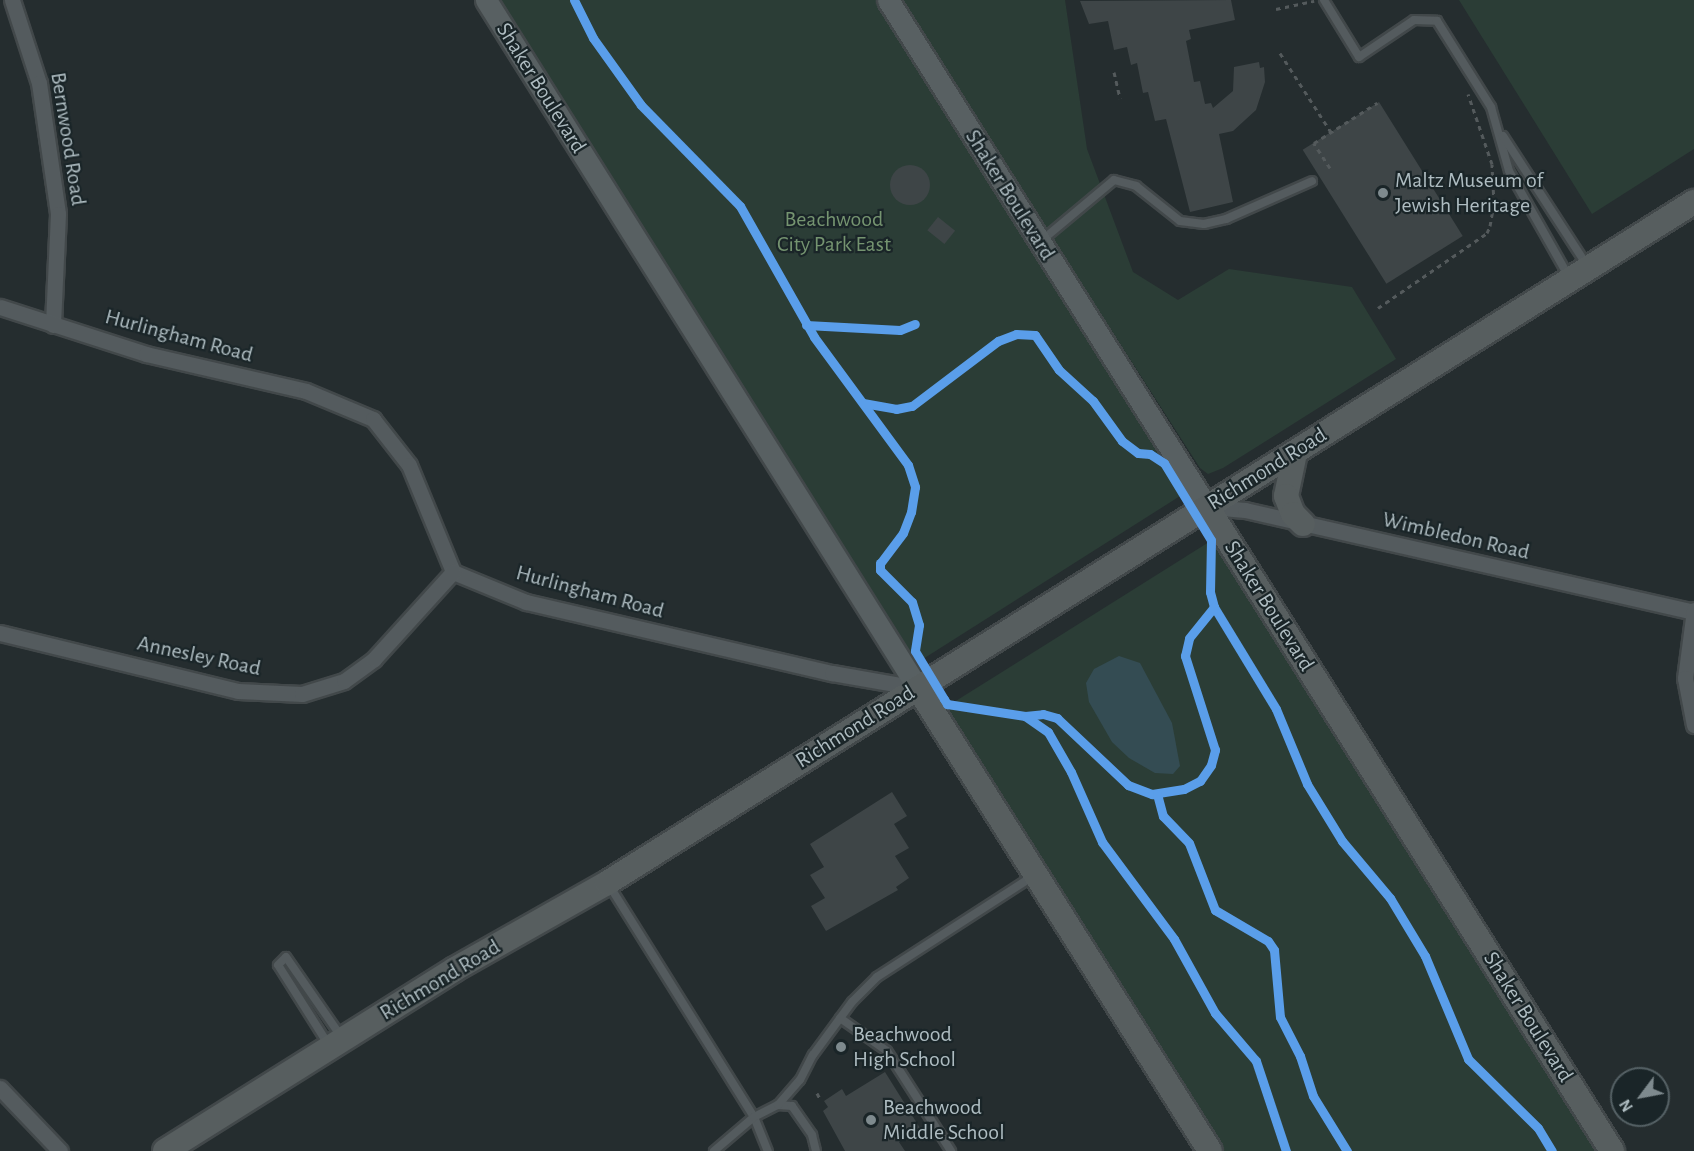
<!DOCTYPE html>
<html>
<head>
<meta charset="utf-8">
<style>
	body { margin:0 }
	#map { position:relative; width:1694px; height:1151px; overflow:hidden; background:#252d2f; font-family:"Alegreya Sans",sans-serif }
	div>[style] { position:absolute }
	.green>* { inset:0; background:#2b3d36 }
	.water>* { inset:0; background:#344c53 }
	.building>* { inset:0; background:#3e4547; transform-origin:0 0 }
	.round { border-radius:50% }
	.path>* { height:3px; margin-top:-1.5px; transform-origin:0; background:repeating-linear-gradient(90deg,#545a5c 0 4.5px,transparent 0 9px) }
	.roads { filter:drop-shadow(2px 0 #42484a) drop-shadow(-2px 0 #42484a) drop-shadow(0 2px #42484a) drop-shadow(0 -2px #42484a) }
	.lane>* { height:8px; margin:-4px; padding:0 4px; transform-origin:4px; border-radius:4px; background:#545b5e }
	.street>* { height:15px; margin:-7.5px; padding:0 7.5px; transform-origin:7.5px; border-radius:7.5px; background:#545b5e }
	.secondary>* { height:21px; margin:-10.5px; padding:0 10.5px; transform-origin:10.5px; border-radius:10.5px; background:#586062 }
	.primary>* { height:24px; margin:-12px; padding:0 12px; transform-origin:12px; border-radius:12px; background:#575e5f }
	.cycleway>* { height:9px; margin:-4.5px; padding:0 4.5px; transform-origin:4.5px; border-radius:4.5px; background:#5a9eea }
	.dots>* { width:16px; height:16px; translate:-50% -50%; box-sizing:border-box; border:3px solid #1a2528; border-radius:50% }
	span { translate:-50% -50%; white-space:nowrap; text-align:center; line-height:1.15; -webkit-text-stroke:4.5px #1a2528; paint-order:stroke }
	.street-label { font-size:22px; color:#aebcc1 }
	.poi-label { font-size:22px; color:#aebcc1 }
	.left { translate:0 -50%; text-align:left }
	.park-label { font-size:22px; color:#759470 }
	.north { position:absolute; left:1610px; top:1067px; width:60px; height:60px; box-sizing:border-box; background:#1a2528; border:2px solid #556165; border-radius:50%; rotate:238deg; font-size:16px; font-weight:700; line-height:24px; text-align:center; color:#aebcc1 }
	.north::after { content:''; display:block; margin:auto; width:21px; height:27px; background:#7e8a8e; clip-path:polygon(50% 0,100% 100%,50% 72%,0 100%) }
</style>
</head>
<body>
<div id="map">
	<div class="green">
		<div style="clip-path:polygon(495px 0,882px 0,1188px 491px,923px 659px,911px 661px)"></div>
		<div style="clip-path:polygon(899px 0,1065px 0,1087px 149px,1133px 272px,1178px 300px,1229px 269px,1352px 287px,1396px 359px,1223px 468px,1208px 474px,1200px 468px)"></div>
		<div style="clip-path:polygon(1459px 0,1694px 0,1694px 149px,1592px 214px)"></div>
		<div style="clip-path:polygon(1217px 537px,1612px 1151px,1210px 1151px,935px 714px)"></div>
	</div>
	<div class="water">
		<div style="clip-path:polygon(1119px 656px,1140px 663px,1172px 723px,1180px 766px,1173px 774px,1155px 773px,1129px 758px,1112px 742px,1089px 702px,1086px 683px,1094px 669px)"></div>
	</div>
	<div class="building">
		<div style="clip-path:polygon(1231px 0,1235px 20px,1189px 30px,1191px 39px,1186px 41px,1194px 82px,1200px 81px,1205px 104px,1211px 103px,1213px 108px,1233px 91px,1234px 67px,1259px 62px,1260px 68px,1264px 67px,1265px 82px,1256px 110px,1233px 131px,1219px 134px,1233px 202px,1190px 212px,1166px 119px,1155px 121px,1148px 92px,1143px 93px,1137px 63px,1131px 65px,1127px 47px,1114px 50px,1108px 21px,1089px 24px,1080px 1px)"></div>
		<div style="left:1379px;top:102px;width:158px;height:90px;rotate:58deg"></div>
		<div class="round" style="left:890px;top:165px;width:40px;height:40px"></div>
		<div style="left:938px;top:217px;width:22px;height:17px;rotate:39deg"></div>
		<div style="clip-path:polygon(892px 792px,907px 816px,894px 824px,909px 848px,895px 856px,909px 878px,896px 887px,898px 890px,826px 931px,811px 906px,825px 898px,810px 875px,824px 867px,810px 844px)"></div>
		<div style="clip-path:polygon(885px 1072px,920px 1128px,899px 1142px,905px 1151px,845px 1151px,823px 1111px,828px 1107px,824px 1101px,842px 1089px,846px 1096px)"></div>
	</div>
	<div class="path">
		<div style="left:1276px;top:9px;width:39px;rotate:-12deg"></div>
		<div style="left:1280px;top:53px;width:94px;rotate:57.2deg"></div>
		<div style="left:1114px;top:72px;width:27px;rotate:77deg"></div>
		<div style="left:1330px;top:168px;width:30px;rotate:-123deg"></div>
		<div style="left:1314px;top:143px;width:75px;rotate:-32.4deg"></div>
		<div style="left:1378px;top:308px;width:132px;rotate:-34.5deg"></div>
		<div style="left:1487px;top:233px;width:8px;rotate:-67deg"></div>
		<div style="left:1490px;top:226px;width:23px;rotate:-80deg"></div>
		<div style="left:1494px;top:203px;width:39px;rotate:-93deg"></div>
		<div style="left:1492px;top:164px;width:74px;rotate:-108.9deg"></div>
		<div style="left:817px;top:1093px;width:7px;rotate:63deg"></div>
	</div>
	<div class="roads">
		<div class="lane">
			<div style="left:1324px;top:0;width:67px;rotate:58.4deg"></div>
			<div style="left:1359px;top:57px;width:66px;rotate:-33.9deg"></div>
			<div style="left:1414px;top:20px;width:23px;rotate:2deg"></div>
			<div style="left:1437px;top:21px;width:102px;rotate:57.9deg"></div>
			<div style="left:1491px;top:107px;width:66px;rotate:74.3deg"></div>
			<div style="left:1509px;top:171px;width:122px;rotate:60.5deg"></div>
			<div style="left:1503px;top:136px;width:156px;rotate:57deg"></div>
			<div style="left:1041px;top:241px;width:95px;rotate:-39.9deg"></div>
			<div style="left:1114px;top:180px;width:23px;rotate:15deg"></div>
			<div style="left:1136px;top:186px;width:56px;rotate:38.5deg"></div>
			<div style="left:1180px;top:221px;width:24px;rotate:7deg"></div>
			<div style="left:1204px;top:224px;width:23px;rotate:-13deg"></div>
			<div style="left:1226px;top:219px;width:94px;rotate:-23.8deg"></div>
			<div style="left:609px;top:885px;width:274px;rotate:58deg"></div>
			<div style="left:754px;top:1117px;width:37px;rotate:68deg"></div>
			<div style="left:840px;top:1018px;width:57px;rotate:35.1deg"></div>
			<div style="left:887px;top:1051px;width:119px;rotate:57.4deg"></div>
			<div style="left:328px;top:1044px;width:93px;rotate:-122.3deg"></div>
			<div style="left:278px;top:965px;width:11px;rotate:-45deg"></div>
			<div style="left:286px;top:957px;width:98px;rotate:55.3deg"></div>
			<div style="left:778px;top:1105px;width:14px;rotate:4deg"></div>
			<div style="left:792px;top:1106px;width:35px;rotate:55deg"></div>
			<div style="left:812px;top:1135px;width:16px;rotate:76deg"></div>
			<div style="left:714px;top:1151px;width:52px;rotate:-40.4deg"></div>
			<div style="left:754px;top:1117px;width:27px;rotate:-27deg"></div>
			<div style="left:778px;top:1105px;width:33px;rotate:-49deg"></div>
			<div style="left:800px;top:1080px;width:28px;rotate:-63deg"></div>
			<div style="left:813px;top:1055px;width:66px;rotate:-53.7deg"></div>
			<div style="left:852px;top:1002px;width:35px;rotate:-45deg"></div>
			<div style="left:877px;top:977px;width:186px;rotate:-32.9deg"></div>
		</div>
		<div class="street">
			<div style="left:12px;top:0;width:87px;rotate:72deg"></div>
			<div style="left:39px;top:83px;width:132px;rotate:81.7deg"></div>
			<div style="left:58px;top:214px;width:111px;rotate:92.6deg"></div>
			<div style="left:0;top:307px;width:153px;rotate:17.8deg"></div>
			<div style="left:146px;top:354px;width:164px;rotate:13deg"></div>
			<div style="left:306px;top:391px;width:73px;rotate:22.7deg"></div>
			<div style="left:373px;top:419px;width:58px;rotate:52deg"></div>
			<div style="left:409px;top:465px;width:116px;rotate:67.6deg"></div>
			<div style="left:453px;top:572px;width:79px;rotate:22.3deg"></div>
			<div style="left:526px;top:602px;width:314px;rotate:13.1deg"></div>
			<div style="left:832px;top:673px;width:86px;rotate:10deg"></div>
			<div style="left:1210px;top:507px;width:35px;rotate:5deg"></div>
			<div style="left:1245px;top:510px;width:460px;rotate:12.8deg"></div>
			<div style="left:1694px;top:610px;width:69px;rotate:97.5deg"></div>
			<div style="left:1685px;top:678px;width:48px;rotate:79.2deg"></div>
			<div style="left:0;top:633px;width:245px;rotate:13.7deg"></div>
			<div style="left:238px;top:691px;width:64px;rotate:2.7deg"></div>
			<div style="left:302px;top:694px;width:44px;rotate:-17.2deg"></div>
			<div style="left:344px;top:681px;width:37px;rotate:-36deg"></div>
			<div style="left:374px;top:659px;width:118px;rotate:-47.8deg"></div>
			<div style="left:0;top:1088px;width:87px;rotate:46.4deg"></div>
		</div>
		<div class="secondary">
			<div style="left:486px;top:0;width:812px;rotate:57.88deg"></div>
			<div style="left:888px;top:0;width:599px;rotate:57.82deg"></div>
		</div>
		<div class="primary">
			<div style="left:1295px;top:453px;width:44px;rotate:101.8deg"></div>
			<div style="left:1286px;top:496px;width:19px;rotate:69deg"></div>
			<div style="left:1293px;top:514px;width:14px;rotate:45deg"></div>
			<div style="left:1207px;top:507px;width:761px;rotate:57.83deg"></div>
			<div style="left:918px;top:688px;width:547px;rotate:57.76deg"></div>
			<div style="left:165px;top:1151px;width:342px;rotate:-32.1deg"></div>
			<div style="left:455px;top:969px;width:175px;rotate:-29.5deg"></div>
			<div style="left:607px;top:883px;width:1283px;rotate:-32.07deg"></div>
		</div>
	</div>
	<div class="cycleway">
		<div style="left:574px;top:0;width:42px;rotate:63.4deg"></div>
		<div style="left:593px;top:38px;width:82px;rotate:54.4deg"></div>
		<div style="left:641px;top:105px;width:141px;rotate:45.6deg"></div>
		<div style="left:740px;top:206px;width:150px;rotate:60.5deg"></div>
		<div style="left:814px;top:337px;width:159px;rotate:53.7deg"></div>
		<div style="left:908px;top:465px;width:23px;rotate:72deg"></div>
		<div style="left:915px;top:487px;width:25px;rotate:99deg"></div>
		<div style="left:911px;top:512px;width:22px;rotate:111deg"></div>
		<div style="left:903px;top:533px;width:38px;rotate:127deg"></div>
		<div style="left:880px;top:563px;width:7px;rotate:90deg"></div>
		<div style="left:880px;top:570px;width:45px;rotate:45deg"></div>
		<div style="left:912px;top:602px;width:24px;rotate:73deg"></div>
		<div style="left:919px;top:625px;width:26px;rotate:99deg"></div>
		<div style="left:915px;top:651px;width:56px;rotate:58.9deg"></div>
		<div style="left:944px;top:699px;width:6px;rotate:59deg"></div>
		<div style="left:947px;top:704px;width:79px;rotate:8.7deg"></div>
		<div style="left:1025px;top:716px;width:28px;rotate:35deg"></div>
		<div style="left:1048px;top:732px;width:46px;rotate:60.1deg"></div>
		<div style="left:1071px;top:772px;width:77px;rotate:66.1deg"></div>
		<div style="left:1102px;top:842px;width:121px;rotate:53.4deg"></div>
		<div style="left:1174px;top:939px;width:85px;rotate:61deg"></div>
		<div style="left:1215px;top:1013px;width:63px;rotate:49.5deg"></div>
		<div style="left:1256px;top:1061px;width:95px;rotate:71.6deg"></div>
		<div style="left:806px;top:325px;width:94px;rotate:3deg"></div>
		<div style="left:900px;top:330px;width:16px;rotate:-22deg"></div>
		<div style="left:863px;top:403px;width:34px;rotate:10deg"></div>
		<div style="left:896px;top:409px;width:16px;rotate:-11deg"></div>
		<div style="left:912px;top:406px;width:108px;rotate:-37.1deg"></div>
		<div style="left:998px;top:341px;width:19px;rotate:-21deg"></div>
		<div style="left:1016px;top:334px;width:19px;rotate:3deg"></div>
		<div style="left:1035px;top:335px;width:42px;rotate:55.6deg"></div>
		<div style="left:1059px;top:370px;width:46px;rotate:42.4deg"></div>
		<div style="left:1093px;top:401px;width:49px;rotate:54.1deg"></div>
		<div style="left:1122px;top:441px;width:20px;rotate:37deg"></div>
		<div style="left:1138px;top:453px;width:12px;rotate:5deg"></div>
		<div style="left:1150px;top:454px;width:17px;rotate:33deg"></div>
		<div style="left:1164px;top:463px;width:90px;rotate:58.6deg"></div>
		<div style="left:1211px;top:540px;width:52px;rotate:91.1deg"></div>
		<div style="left:1210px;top:592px;width:16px;rotate:75deg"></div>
		<div style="left:1214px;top:607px;width:119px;rotate:58.7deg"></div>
		<div style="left:1276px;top:709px;width:81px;rotate:67.5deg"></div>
		<div style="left:1307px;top:784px;width:67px;rotate:58.4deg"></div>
		<div style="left:1342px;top:841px;width:75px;rotate:49.9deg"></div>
		<div style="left:1390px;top:898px;width:68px;rotate:58.9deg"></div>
		<div style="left:1425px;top:956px;width:112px;rotate:67.3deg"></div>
		<div style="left:1468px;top:1059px;width:98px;rotate:44.6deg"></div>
		<div style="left:1538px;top:1128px;width:27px;rotate:59deg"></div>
		<div style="left:1025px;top:716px;width:18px;rotate:-6deg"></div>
		<div style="left:1043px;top:714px;width:15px;rotate:16deg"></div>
		<div style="left:1057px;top:718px;width:98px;rotate:43.3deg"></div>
		<div style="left:1128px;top:785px;width:26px;rotate:21deg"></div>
		<div style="left:1152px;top:794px;width:32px;rotate:-9deg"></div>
		<div style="left:1184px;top:789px;width:18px;rotate:-27deg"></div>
		<div style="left:1200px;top:781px;width:19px;rotate:-55deg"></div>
		<div style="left:1211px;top:765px;width:16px;rotate:-75deg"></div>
		<div style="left:1215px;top:750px;width:99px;rotate:-107.7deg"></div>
		<div style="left:1185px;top:656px;width:18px;rotate:-77deg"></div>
		<div style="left:1189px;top:638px;width:40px;rotate:-51deg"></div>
		<div style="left:1157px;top:794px;width:23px;rotate:75deg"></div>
		<div style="left:1163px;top:816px;width:37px;rotate:46deg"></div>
		<div style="left:1189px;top:843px;width:72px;rotate:68.8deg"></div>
		<div style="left:1215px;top:910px;width:61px;rotate:30.3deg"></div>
		<div style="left:1268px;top:941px;width:11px;rotate:56deg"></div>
		<div style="left:1274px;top:950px;width:67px;rotate:84.9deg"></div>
		<div style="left:1280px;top:1017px;width:44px;rotate:62.9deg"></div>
		<div style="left:1300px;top:1056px;width:42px;rotate:72deg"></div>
		<div style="left:1313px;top:1096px;width:65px;rotate:58.3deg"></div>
	</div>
	<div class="dots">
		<div style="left:1383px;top:193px;background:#7e8a8e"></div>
		<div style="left:841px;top:1047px;background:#7e8a8e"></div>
		<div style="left:871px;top:1120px;background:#7e8a8e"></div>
	</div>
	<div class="street-label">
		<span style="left:541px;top:88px;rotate:58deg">Shaker Boulevard</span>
		<span style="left:68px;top:139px;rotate:81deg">Bernwood Road</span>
		<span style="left:1010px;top:195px;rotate:58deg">Shaker Boulevard</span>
		<span style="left:179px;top:336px;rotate:15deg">Hurlingham Road</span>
		<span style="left:1267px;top:469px;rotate:-32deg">Richmond Road</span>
		<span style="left:1456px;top:536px;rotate:13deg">Wimbledon Road</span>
		<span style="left:590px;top:592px;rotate:15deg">Hurlingham Road</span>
		<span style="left:1269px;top:606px;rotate:58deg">Shaker Boulevard</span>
		<span style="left:199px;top:656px;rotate:12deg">Annesley Road</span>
		<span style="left:855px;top:727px;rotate:-32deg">Richmond Road</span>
		<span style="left:440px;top:980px;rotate:-31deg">Richmond Road</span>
		<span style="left:1528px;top:1017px;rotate:58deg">Shaker Boulevard</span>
	</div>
	<div class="poi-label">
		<span class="left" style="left:1395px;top:193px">Maltz Museum of<br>Jewish Heritage</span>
		<span class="left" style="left:853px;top:1047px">Beachwood<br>High School</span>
		<span class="left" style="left:883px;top:1120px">Beachwood<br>Middle School</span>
	</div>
	<div class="park-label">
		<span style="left:834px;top:232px">Beachwood<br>City Park East</span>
	</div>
	<div class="north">N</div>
</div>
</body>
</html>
